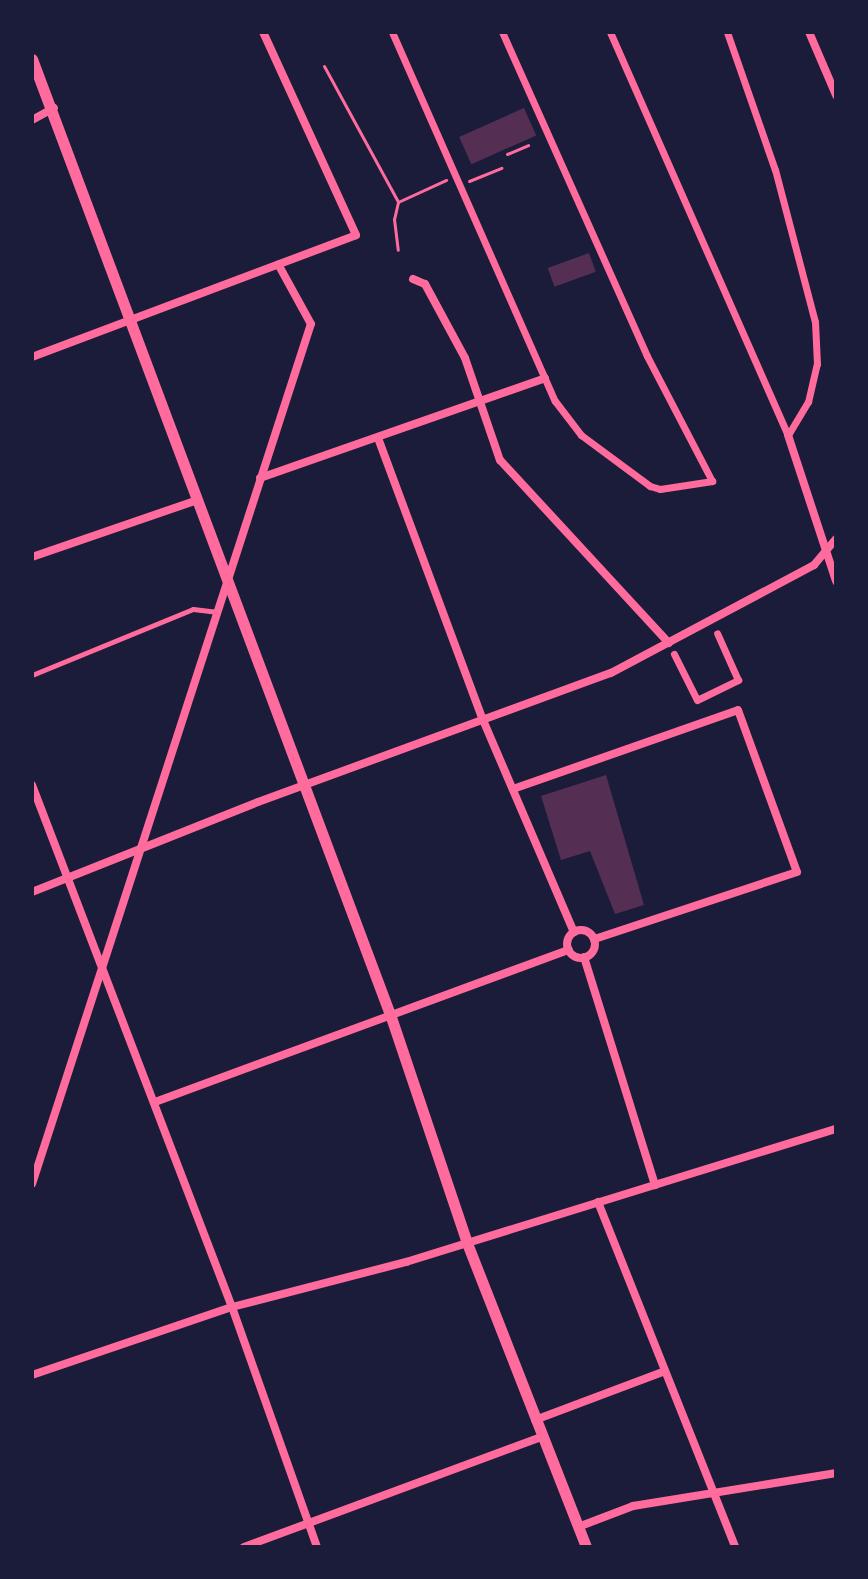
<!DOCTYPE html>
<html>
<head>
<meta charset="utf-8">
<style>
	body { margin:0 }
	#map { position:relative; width:868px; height:1579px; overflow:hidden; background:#1b1b3a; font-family:"Asap Condensed",sans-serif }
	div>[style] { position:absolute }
	.building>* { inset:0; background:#542f53; transform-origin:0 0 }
	.path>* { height:3px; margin:-1.5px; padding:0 1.5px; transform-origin:1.5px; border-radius:1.5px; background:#ff6b9d }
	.service>* { height:5px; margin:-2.5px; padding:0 2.5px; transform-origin:2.5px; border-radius:2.5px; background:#ff6b9d }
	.pedestrian>* { height:7px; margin:-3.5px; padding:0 3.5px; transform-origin:3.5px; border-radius:3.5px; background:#ff6b9d }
	.minor>* { height:8px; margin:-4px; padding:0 4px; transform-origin:4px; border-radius:4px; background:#ff6b9d }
	.minor>.ring { margin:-4px; padding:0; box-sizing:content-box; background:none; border:8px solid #ff6b9d; border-radius:50% }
	.tertiary>* { height:11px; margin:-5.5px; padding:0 5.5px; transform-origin:5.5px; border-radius:5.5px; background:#ff6b9d }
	span { translate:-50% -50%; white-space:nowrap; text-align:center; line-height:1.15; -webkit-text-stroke:6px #1b1b3a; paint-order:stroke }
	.frame { position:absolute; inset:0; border:34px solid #1b1b3a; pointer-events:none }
</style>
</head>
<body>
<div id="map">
	<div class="building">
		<div style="left:524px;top:108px;width:30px;height:71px;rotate:66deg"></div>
		<div style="left:589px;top:253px;width:20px;height:44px;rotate:70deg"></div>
		<div style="clip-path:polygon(606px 775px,644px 905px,615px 914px,590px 851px,561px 860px,541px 796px)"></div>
	</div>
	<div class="path">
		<div style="left:324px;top:66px;width:155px;rotate:61.4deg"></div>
		<div style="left:398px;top:202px;width:17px;rotate:103deg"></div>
		<div style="left:394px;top:219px;width:31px;rotate:83deg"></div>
		<div style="left:507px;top:154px;width:23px;rotate:-23deg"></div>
		<div style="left:469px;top:181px;width:35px;rotate:-22deg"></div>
		<div style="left:398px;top:202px;width:53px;rotate:-24.6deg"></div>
	</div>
	<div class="service">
		<div style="left:32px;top:675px;width:174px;rotate:-22.3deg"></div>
		<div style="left:193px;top:609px;width:25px;rotate:7deg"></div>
	</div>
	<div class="pedestrian">
		<div style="left:392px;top:32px;width:403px;rotate:66.2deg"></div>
		<div style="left:555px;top:401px;width:43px;rotate:52.6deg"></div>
		<div style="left:581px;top:435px;width:86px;rotate:36.5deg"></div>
		<div style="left:650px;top:486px;width:10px;rotate:17deg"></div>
		<div style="left:660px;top:489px;width:53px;rotate:-8.7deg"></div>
		<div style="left:712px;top:481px;width:141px;rotate:-117.5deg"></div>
		<div style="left:647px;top:356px;width:355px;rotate:-114.1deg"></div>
		<div style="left:610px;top:32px;width:441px;rotate:66.2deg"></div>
		<div style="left:788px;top:435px;width:39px;rotate:-59deg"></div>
		<div style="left:808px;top:402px;width:39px;rotate:-77deg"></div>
		<div style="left:817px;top:364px;width:42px;rotate:-92.7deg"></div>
		<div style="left:815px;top:322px;width:157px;rotate:-104.7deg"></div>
		<div style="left:775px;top:170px;width:146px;rotate:-109.2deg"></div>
		<div style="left:674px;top:654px;width:51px;rotate:63.4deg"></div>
		<div style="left:697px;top:700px;width:46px;rotate:-26deg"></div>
		<div style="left:738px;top:680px;width:51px;rotate:-114.1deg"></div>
	</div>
	<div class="minor">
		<div style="left:809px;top:32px;width:69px;rotate:66.8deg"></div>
		<div style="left:32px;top:120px;width:25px;rotate:-29deg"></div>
		<div style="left:413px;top:279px;width:13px;rotate:23deg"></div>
		<div style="left:425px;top:284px;width:84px;rotate:61.6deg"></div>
		<div style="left:465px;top:358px;width:108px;rotate:71.1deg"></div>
		<div style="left:500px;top:460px;width:249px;rotate:47.3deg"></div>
		<div style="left:32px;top:357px;width:346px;rotate:-20.6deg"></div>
		<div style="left:356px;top:235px;width:223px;rotate:-114.6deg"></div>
		<div style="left:788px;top:435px;width:154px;rotate:71.8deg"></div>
		<div style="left:378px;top:438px;width:301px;rotate:69.6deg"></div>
		<div style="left:483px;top:720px;width:231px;rotate:66.8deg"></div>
		<div style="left:260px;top:478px;width:302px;rotate:-19.3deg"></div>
		<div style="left:32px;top:557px;width:176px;rotate:-19deg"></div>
		<div style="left:32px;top:785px;width:559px;rotate:69.04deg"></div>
		<div style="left:232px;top:1307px;width:255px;rotate:70.5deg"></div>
		<div style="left:513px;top:789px;width:238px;rotate:-19.3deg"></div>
		<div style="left:738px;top:710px;width:172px;rotate:70deg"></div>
		<div style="left:797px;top:872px;width:214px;rotate:161.7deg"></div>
		<div style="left:32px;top:892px;width:243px;rotate:-21.7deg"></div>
		<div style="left:258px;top:802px;width:376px;rotate:-20.1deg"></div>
		<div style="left:611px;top:673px;width:230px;rotate:-28deg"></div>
		<div style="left:814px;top:565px;width:34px;rotate:-50deg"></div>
		<div class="ring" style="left:567px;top:930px;width:20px;height:20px"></div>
		<div style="left:584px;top:957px;width:239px;rotate:72.7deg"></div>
		<div style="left:155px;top:1102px;width:441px;rotate:-20.2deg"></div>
		<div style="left:32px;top:1184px;width:904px;rotate:-72.03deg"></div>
		<div style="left:311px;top:324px;width:68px;rotate:-118.8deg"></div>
		<div style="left:598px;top:1202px;width:371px;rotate:68.3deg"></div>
		<div style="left:32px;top:1375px;width:211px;rotate:-18.8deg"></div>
		<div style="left:232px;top:1307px;width:180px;rotate:-14.5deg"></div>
		<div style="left:406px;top:1262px;width:450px;rotate:-17.2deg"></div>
		<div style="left:535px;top:1420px;width:137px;rotate:-20.6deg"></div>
		<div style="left:578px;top:1527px;width:59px;rotate:-20.9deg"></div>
		<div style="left:633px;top:1506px;width:206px;rotate:-9.2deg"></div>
		<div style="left:244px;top:1547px;width:317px;rotate:-20.3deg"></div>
	</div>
	<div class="tertiary">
		<div style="left:32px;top:59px;width:1023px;rotate:69.46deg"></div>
		<div style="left:391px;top:1017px;width:238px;rotate:71.4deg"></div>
		<div style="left:467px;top:1243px;width:326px;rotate:68.6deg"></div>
	</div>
	<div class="frame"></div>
</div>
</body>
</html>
